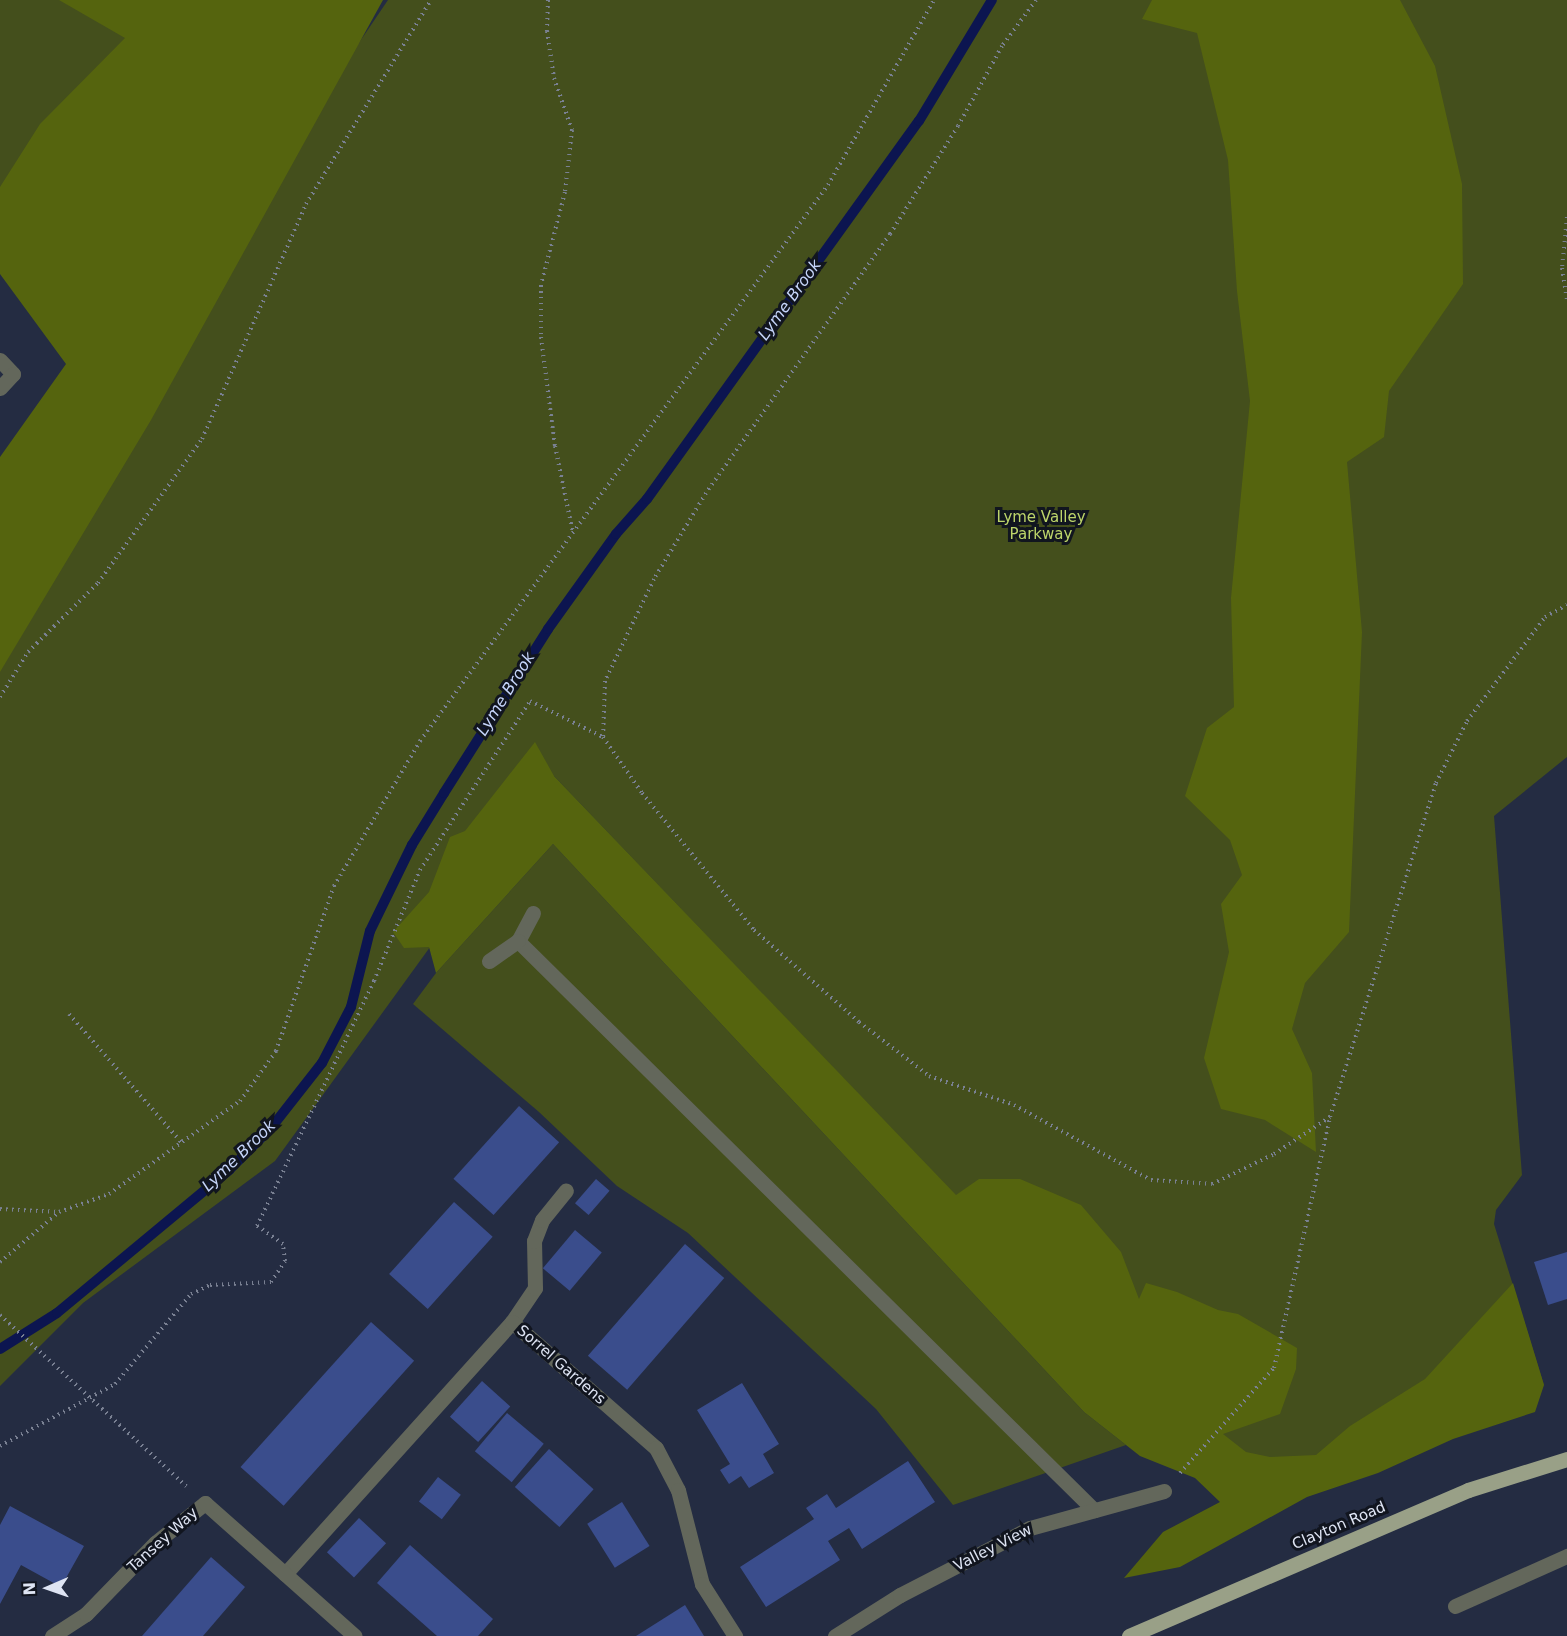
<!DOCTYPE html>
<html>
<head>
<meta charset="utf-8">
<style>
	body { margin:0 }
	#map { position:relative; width:1567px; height:1636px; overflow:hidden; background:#242c42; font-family:"DejaVu Sans",sans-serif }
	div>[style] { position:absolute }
	.green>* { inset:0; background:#444f1c }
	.forest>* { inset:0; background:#55640e }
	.stream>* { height:10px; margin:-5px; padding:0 5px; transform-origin:5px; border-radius:5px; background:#0c1550 }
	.building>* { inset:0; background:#3a4d8c; transform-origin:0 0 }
	.path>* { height:4px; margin-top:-2px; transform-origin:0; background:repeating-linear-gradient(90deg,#7a8193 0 1.5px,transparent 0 6px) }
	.minor>* { height:15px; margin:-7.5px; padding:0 7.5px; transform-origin:7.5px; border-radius:7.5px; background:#63675b }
	.major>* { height:15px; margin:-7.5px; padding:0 7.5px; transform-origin:7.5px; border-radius:7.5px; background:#99a087 }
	span { translate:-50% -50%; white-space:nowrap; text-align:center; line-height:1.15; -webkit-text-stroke:6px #11151f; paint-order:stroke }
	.park-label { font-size:15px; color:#bdd56a }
	.street-label { font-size:15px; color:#dee4f3 }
	.water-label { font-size:16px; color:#c5d4f9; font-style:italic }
	.north { position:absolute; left:18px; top:1558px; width:60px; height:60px; -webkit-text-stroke:4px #11151f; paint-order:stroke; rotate:268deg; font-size:16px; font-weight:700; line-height:24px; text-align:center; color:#dee4f3 }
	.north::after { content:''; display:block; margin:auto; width:21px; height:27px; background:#dee4f3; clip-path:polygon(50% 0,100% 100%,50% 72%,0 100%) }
</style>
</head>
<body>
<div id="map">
	<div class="green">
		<div style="clip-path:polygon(0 0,104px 0,176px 34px,0 273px)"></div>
		<div style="clip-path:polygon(388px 0,1567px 0,1567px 757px,1494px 816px,1522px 1175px,1496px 1210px,1494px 1224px,1544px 1385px,1254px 1508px,554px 776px,275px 1161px,83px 1303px,0 1386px,0 607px,103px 420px)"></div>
		<div style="clip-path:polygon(553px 844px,1084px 1412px,1126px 1445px,953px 1505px,876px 1409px,688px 1233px,617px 1186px,539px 1112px,413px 1004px,436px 973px)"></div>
	</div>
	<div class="forest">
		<div style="clip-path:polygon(59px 0,383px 0,151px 420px,0 672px,0 457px,66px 364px,0 274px,0 187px,40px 124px,125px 38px)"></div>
		<div style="clip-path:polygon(1152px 0,1400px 0,1435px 66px,1462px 184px,1463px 284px,1389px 391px,1384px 437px,1347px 462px,1362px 632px,1349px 932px,1305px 983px,1292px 1029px,1312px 1073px,1316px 1152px,1265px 1120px,1221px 1109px,1204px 1058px,1229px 952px,1221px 904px,1242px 875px,1230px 840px,1185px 796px,1207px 728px,1234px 707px,1231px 598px,1250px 401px,1237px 291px,1228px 160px,1197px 33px,1142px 19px)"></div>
		<div style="clip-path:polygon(535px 742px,554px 776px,956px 1195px,979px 1179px,1020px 1179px,1081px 1205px,1121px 1252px,1139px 1299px,1146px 1283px,1177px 1292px,1218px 1310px,1238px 1314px,1297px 1348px,1296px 1369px,1280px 1414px,1223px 1434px,1246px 1452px,1270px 1457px,1316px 1455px,1350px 1426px,1425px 1379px,1513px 1283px,1544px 1385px,1535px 1412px,1453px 1439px,1378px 1473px,1307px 1497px,1180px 1567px,1124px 1578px,1163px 1532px,1220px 1502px,1195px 1478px,1140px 1456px,1084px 1412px,553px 844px,436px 973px,429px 947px,404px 948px,393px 932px,429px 892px,450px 837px,465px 831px)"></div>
	</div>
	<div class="stream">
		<div style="left:0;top:1349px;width:67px;rotate:-32.3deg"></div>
		<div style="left:57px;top:1313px;width:224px;rotate:-39.7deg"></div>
		<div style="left:229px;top:1170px;width:59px;rotate:-45deg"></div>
		<div style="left:271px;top:1128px;width:83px;rotate:-51.9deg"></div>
		<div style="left:322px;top:1063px;width:63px;rotate:-62.6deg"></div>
		<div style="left:351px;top:1007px;width:78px;rotate:-76deg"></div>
		<div style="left:370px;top:931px;width:96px;rotate:-64deg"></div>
		<div style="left:412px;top:845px;width:61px;rotate:-58.4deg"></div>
		<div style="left:444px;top:793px;width:194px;rotate:-57.6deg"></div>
		<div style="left:548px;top:629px;width:117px;rotate:-54.4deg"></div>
		<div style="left:616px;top:534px;width:47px;rotate:-48.5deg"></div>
		<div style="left:647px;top:499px;width:466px;rotate:-54.3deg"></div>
		<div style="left:919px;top:121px;width:141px;rotate:-58.9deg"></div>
	</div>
	<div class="building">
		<div style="left:519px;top:1106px;width:54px;height:98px;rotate:42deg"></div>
		<div style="left:596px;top:1179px;width:18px;height:32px;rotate:41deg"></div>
		<div style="left:454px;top:1202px;width:52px;height:97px;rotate:42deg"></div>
		<div style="left:575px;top:1230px;width:35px;height:50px;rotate:40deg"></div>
		<div style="left:685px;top:1244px;width:52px;height:148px;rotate:41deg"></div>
		<div style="clip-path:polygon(1567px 1252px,1567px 1299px,1548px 1305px,1534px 1262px)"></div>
		<div style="left:371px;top:1322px;width:58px;height:195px;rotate:42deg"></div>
		<div style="left:482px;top:1381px;width:38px;height:48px;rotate:42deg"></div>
		<div style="clip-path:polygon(742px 1383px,779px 1444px,763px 1454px,774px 1473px,749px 1488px,741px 1476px,729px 1484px,720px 1470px,730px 1464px,697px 1410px)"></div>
		<div style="left:507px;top:1413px;width:48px;height:50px;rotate:40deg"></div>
		<div style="left:549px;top:1449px;width:60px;height:51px;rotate:42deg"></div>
		<div style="clip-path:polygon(908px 1461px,935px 1502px,862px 1549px,849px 1528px,828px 1541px,840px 1560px,766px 1607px,740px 1567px,814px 1519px,806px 1508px,827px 1494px,836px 1508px)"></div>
		<div style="left:438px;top:1477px;width:29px;height:31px;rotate:38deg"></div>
		<div style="left:622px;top:1502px;width:52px;height:41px;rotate:58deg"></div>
		<div style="clip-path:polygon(10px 1506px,84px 1546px,61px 1587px,21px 1565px,0 1604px,0 1525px)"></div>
		<div style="left:359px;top:1518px;width:37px;height:47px;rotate:43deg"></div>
		<div style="clip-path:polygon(410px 1545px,493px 1619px,478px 1636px,437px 1636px,377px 1583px)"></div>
		<div style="clip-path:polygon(211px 1557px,245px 1587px,203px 1636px,142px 1636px)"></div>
		<div style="clip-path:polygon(685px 1605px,704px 1636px,636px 1636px)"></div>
	</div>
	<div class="path">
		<div style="left:548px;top:0;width:31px;rotate:92deg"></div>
		<div style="left:547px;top:31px;width:48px;rotate:81.5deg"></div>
		<div style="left:554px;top:78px;width:55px;rotate:70.9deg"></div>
		<div style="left:572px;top:130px;width:62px;rotate:96.4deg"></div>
		<div style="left:565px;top:192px;width:96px;rotate:104.5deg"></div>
		<div style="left:541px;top:285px;width:52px;rotate:90deg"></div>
		<div style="left:541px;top:337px;width:110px;rotate:82.7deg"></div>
		<div style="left:555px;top:446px;width:89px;rotate:78.3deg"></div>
		<div style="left:1036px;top:0;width:57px;rotate:126.5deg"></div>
		<div style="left:1002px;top:46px;width:91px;rotate:118.8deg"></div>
		<div style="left:958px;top:126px;width:128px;rotate:122.2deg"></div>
		<div style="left:890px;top:234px;width:318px;rotate:125.4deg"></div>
		<div style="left:706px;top:493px;width:100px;rotate:121.2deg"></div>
		<div style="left:654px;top:579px;width:113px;rotate:115.7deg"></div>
		<div style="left:605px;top:681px;width:56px;rotate:92deg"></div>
		<div style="left:603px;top:737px;width:68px;rotate:55.1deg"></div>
		<div style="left:642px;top:793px;width:177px;rotate:50.7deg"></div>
		<div style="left:754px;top:930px;width:140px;rotate:41.2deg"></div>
		<div style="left:859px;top:1022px;width:88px;rotate:37.6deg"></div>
		<div style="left:929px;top:1076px;width:90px;rotate:18.8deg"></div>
		<div style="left:1014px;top:1105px;width:156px;rotate:28.7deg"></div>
		<div style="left:1151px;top:1180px;width:61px;rotate:3.8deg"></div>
		<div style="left:1212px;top:1184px;width:69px;rotate:-25.8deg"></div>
		<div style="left:1274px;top:1154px;width:67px;rotate:-33.5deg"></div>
		<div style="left:1330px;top:1117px;width:350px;rotate:-72.4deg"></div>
		<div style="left:1436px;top:783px;width:69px;rotate:-63.4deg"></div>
		<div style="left:1467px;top:721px;width:130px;rotate:-53.1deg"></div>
		<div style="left:1545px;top:617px;width:25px;rotate:-29deg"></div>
		<div style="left:1567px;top:217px;width:51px;rotate:95.6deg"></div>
		<div style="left:1562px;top:268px;width:33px;rotate:81deg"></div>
		<div style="left:0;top:697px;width:53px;rotate:-58.1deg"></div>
		<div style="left:28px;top:652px;width:98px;rotate:-44.6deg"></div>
		<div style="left:98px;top:583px;width:178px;rotate:-54.2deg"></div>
		<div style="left:202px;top:439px;width:257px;rotate:-66.1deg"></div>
		<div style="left:306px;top:204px;width:239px;rotate:-58.5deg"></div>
		<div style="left:69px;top:1014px;width:171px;rotate:48.8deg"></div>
		<div style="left:0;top:1209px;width:59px;rotate:2.9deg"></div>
		<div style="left:0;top:1262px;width:77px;rotate:-40.3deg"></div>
		<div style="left:59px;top:1212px;width:53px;rotate:-19.8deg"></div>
		<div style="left:109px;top:1194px;width:161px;rotate:-35.4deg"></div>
		<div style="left:240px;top:1101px;width:62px;rotate:-54.2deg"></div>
		<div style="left:276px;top:1051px;width:175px;rotate:-70.6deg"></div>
		<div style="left:334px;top:886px;width:169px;rotate:-59.3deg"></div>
		<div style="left:420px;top:741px;width:690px;rotate:-53.73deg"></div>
		<div style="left:828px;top:185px;width:213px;rotate:-60.2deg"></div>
		<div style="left:0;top:1315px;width:253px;rotate:42.6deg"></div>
		<div style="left:0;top:1446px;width:131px;rotate:-28.3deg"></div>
		<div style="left:115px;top:1384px;width:118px;rotate:-49.8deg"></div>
		<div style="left:191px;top:1294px;width:21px;rotate:-25deg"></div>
		<div style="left:210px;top:1285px;width:61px;rotate:-2.8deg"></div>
		<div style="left:271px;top:1282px;width:25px;rotate:-56deg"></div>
		<div style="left:285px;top:1261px;width:17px;rotate:-97deg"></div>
		<div style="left:283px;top:1244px;width:32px;rotate:-145deg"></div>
		<div style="left:257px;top:1226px;width:272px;rotate:-64.5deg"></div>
		<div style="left:374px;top:981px;width:120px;rotate:-67.5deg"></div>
		<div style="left:420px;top:870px;width:202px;rotate:-56.9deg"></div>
		<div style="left:530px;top:701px;width:81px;rotate:26.3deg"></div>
		<div style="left:1180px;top:1473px;width:141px;rotate:-48.2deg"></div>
		<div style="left:1274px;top:1368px;width:256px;rotate:-77.4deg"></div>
	</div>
	<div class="minor">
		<div style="left:0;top:360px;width:19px;rotate:47deg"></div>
		<div style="left:13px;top:374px;width:19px;rotate:133deg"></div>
		<div style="left:533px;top:913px;width:32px;rotate:118deg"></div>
		<div style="left:518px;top:941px;width:810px;rotate:44.65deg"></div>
		<div style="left:489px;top:961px;width:35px;rotate:-35deg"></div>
		<div style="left:512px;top:1322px;width:41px;rotate:-55.9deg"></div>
		<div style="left:535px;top:1288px;width:47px;rotate:-91.2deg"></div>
		<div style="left:534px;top:1241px;width:22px;rotate:-69deg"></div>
		<div style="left:542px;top:1220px;width:38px;rotate:-51deg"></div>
		<div style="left:285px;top:1574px;width:339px;rotate:-48deg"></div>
		<div style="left:512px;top:1322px;width:191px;rotate:41.2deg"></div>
		<div style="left:656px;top:1448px;width:47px;rotate:62.4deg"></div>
		<div style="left:678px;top:1490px;width:97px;rotate:75.7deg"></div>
		<div style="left:702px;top:1584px;width:62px;rotate:57.6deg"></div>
		<div style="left:1455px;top:1606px;width:123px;rotate:-24.1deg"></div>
		<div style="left:52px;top:1636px;width:40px;rotate:-32.9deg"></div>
		<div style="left:86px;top:1614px;width:99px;rotate:-45.8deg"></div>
		<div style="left:155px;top:1543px;width:64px;rotate:-38.7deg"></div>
		<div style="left:205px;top:1503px;width:200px;rotate:41.6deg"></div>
		<div style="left:835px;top:1636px;width:77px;rotate:-32.2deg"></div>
		<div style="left:900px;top:1595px;width:146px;rotate:-27.3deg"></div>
		<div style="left:1030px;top:1528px;width:139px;rotate:-15.4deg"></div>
	</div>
	<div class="major">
		<div style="left:1129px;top:1636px;width:369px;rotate:-23.3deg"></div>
		<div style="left:1468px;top:1490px;width:104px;rotate:-17.4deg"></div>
	</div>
	<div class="park-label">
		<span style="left:1041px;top:526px">Lyme Valley<br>Parkway</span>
	</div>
	<div class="street-label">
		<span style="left:561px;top:1365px;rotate:41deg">Sorrel Gardens</span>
		<span style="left:1339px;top:1526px;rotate:-23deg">Clayton Road</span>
		<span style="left:163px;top:1540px;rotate:-42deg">Tansey Way</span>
		<span style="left:993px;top:1548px;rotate:-27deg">Valley View</span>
	</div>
	<div class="water-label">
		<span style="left:790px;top:300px;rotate:-54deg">Lyme Brook</span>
		<span style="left:506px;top:694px;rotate:-58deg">Lyme Brook</span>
		<span style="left:239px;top:1156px;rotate:-44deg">Lyme Brook</span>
	</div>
	<div class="north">N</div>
</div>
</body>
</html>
